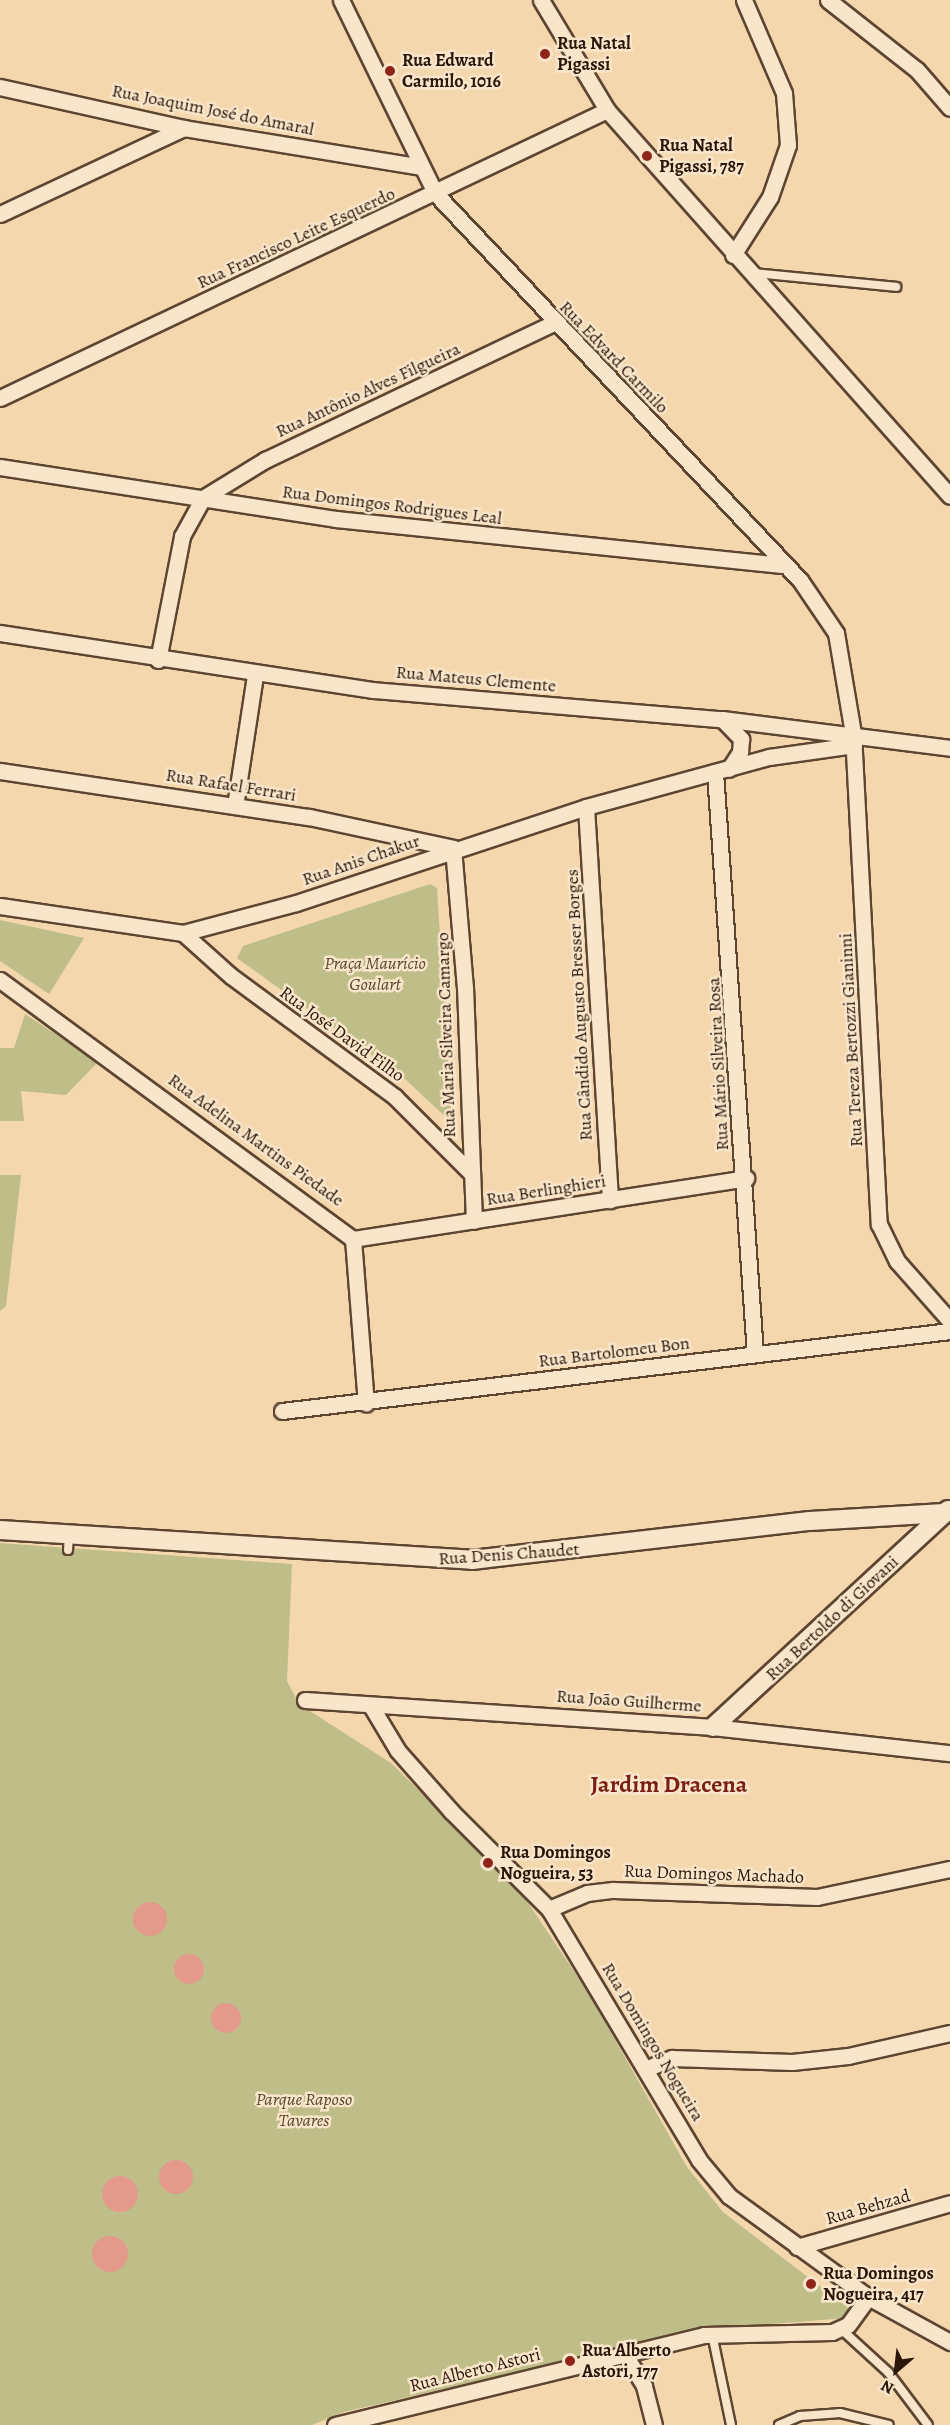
<!DOCTYPE html>
<html>
<head>
<meta charset="utf-8">
<style>
	body { margin:0 }
	#map { position:relative; width:950px; height:2425px; overflow:hidden; background:#f5d7ae; font-family:Alegreya,serif }
	div>[style] { position:absolute }
	.green>* { inset:0; background:#bfbd88 }
	.building>* { inset:0; background:#e39a8b }
	.round { border-radius:50% }
	.roads { filter:drop-shadow(2px 0 #5e4532) drop-shadow(-2px 0 #5e4532) drop-shadow(0 2px #5e4532) drop-shadow(0 -2px #5e4532) }
	.service>* { height:8px; margin:-4px; padding:0 4px; transform-origin:4px; border-radius:4px; background:#f8e5ca }
	.minor>* { height:15px; margin:-7.5px; padding:0 7.5px; transform-origin:7.5px; border-radius:7.5px; background:#f8e5ca }
	.tertiary>* { height:18px; margin:-9px; padding:0 9px; transform-origin:9px; border-radius:9px; background:#f8e5ca }
	.dots>* { width:16px; height:16px; translate:-50% -50%; box-sizing:border-box; border:3px solid #f8e5ca; border-radius:50% }
	span { translate:-50% -50%; white-space:nowrap; text-align:center; line-height:1.15; -webkit-text-stroke:5px #f8e5ca; paint-order:stroke }
	.poi-label { font-size:18px; color:#2b1408; font-weight:700 }
	.left { translate:0 -50%; text-align:left }
	.street-label { font-size:18px; color:#2b1408 }
	.park-label { font-size:18px; color:#57472e; font-style:italic }
	.district-label { font-size:24px; color:#7a1f14; font-weight:700 }
	.north { position:absolute; left:866px; top:2341px; width:60px; height:60px; -webkit-text-stroke:4px #f8e5ca; paint-order:stroke; rotate:208deg; font-size:16px; font-weight:700; line-height:24px; text-align:center; color:#2b1408 }
	.north::after { content:''; display:block; margin:auto; width:21px; height:27px; background:#2b1408; clip-path:polygon(50% 0,100% 100%,50% 72%,0 100%) }
</style>
</head>
<body>
<div id="map">
	<div class="green">
		<div style="clip-path:polygon(430px 884px,437px 888px,452px 1123px,405px 1079px,237px 958px,243px 946px)"></div>
		<div style="clip-path:polygon(0 920px,84px 938px,49px 994px,0 961px)"></div>
		<div style="clip-path:polygon(25px 1014px,98px 1062px,66px 1095px,21px 1091px,24px 1121px,0 1121px,0 1048px,14px 1048px)"></div>
		<div style="clip-path:polygon(0 1175px,21px 1175px,6px 1306px,0 1311px)"></div>
		<div style="clip-path:polygon(0 1543px,292px 1564px,287px 1681px,299px 1704px,391px 1763px,516px 1885px,588px 1992px,687px 2167px,723px 2212px,860px 2317px,698px 2330px,344px 2412px,312px 2425px,0 2425px)"></div>
	</div>
	<div class="building">
		<div class="round" style="left:133px;top:1902px;width:34px;height:34px"></div>
		<div class="round" style="left:174px;top:1954px;width:30px;height:30px"></div>
		<div class="round" style="left:211px;top:2003px;width:30px;height:30px"></div>
		<div class="round" style="left:159px;top:2160px;width:34px;height:34px"></div>
		<div class="round" style="left:102px;top:2176px;width:36px;height:36px"></div>
		<div class="round" style="left:92px;top:2236px;width:36px;height:36px"></div>
	</div>
	<div class="roads">
		<div class="service">
			<div style="left:754px;top:273px;width:143px;rotate:5.6deg"></div>
			<div style="left:68px;top:1550px;width:13px;rotate:-86deg"></div>
			<div style="left:841px;top:2329px;width:64px;rotate:42.5deg"></div>
			<div style="left:888px;top:2372px;width:66px;rotate:53deg"></div>
			<div style="left:712px;top:2334px;width:93px;rotate:78.2deg"></div>
			<div style="left:779px;top:2425px;width:23px;rotate:-23deg"></div>
			<div style="left:800px;top:2416px;width:40px;rotate:-4.3deg"></div>
			<div style="left:840px;top:2413px;width:50px;rotate:13.8deg"></div>
		</div>
		<div class="minor">
			<div style="left:341px;top:0;width:215px;rotate:64deg"></div>
			<div style="left:435px;top:193px;width:532px;rotate:46.68deg"></div>
			<div style="left:800px;top:580px;width:64px;rotate:55.8deg"></div>
			<div style="left:836px;top:633px;width:101px;rotate:80.4deg"></div>
			<div style="left:853px;top:733px;width:492px;rotate:87deg"></div>
			<div style="left:879px;top:1224px;width:41px;rotate:64.1deg"></div>
			<div style="left:897px;top:1261px;width:80px;rotate:48.5deg"></div>
			<div style="left:541px;top:0;width:128px;rotate:59deg"></div>
			<div style="left:607px;top:110px;width:516px;rotate:48.38deg"></div>
			<div style="left:828px;top:0;width:113px;rotate:38.2deg"></div>
			<div style="left:917px;top:70px;width:50px;rotate:49deg"></div>
			<div style="left:0;top:87px;width:189px;rotate:12.6deg"></div>
			<div style="left:184px;top:128px;width:240px;rotate:9.3deg"></div>
			<div style="left:0;top:214px;width:203px;rotate:-25.1deg"></div>
			<div style="left:733px;top:255px;width:69px;rotate:-57.5deg"></div>
			<div style="left:770px;top:197px;width:55px;rotate:-70.9deg"></div>
			<div style="left:788px;top:145px;width:52px;rotate:-94.4deg"></div>
			<div style="left:784px;top:93px;width:101px;rotate:-113.3deg"></div>
			<div style="left:0;top:398px;width:672px;rotate:-25.38deg"></div>
			<div style="left:0;top:467px;width:340px;rotate:8.8deg"></div>
			<div style="left:336px;top:519px;width:448px;rotate:5.9deg"></div>
			<div style="left:0;top:633px;width:377px;rotate:8.7deg"></div>
			<div style="left:373px;top:690px;width:350px;rotate:4.8deg"></div>
			<div style="left:722px;top:719px;width:230px;rotate:7.2deg"></div>
			<div style="left:158px;top:660px;width:126px;rotate:-79deg"></div>
			<div style="left:182px;top:536px;width:43px;rotate:-61.1deg"></div>
			<div style="left:203px;top:498px;width:73px;rotate:-31.5deg"></div>
			<div style="left:265px;top:460px;width:320px;rotate:-25.4deg"></div>
			<div style="left:722px;top:719px;width:28px;rotate:46deg"></div>
			<div style="left:741px;top:739px;width:13px;rotate:94deg"></div>
			<div style="left:740px;top:752px;width:20px;rotate:123deg"></div>
			<div style="left:0;top:771px;width:312px;rotate:8.5deg"></div>
			<div style="left:309px;top:817px;width:147px;rotate:12.1deg"></div>
			<div style="left:453px;top:848px;width:140px;rotate:85.1deg"></div>
			<div style="left:465px;top:987px;width:234px;rotate:87.8deg"></div>
			<div style="left:715px;top:772px;width:583px;rotate:86.07deg"></div>
			<div style="left:235px;top:806px;width:133px;rotate:-81.3deg"></div>
			<div style="left:586px;top:807px;width:394px;rotate:86.5deg"></div>
			<div style="left:0;top:906px;width:185px;rotate:8.4deg"></div>
			<div style="left:183px;top:933px;width:117px;rotate:-14.9deg"></div>
			<div style="left:296px;top:903px;width:305px;rotate:-18.3deg"></div>
			<div style="left:586px;top:807px;width:190px;rotate:-15.3deg"></div>
			<div style="left:769px;top:757px;width:86px;rotate:-8deg"></div>
			<div style="left:183px;top:933px;width:64px;rotate:41.9deg"></div>
			<div style="left:231px;top:976px;width:204px;rotate:36.4deg"></div>
			<div style="left:395px;top:1097px;width:107px;rotate:45deg"></div>
			<div style="left:0;top:980px;width:438px;rotate:36.3deg"></div>
			<div style="left:353px;top:1239px;width:165px;rotate:85.5deg"></div>
			<div style="left:353px;top:1239px;width:398px;rotate:-8.8deg"></div>
			<div style="left:282px;top:1411px;width:673px;rotate:-6.83deg"></div>
			<div style="left:305px;top:1700px;width:409px;rotate:3.8deg"></div>
			<div style="left:713px;top:1727px;width:238px;rotate:6.3deg"></div>
			<div style="left:371px;top:1706px;width:52px;rotate:59deg"></div>
			<div style="left:398px;top:1751px;width:80px;rotate:48.5deg"></div>
			<div style="left:451px;top:1811px;width:139px;rotate:45deg"></div>
			<div style="left:549px;top:1909px;width:292px;rotate:59.1deg"></div>
			<div style="left:699px;top:2160px;width:47px;rotate:50.2deg"></div>
			<div style="left:729px;top:2196px;width:172px;rotate:36deg"></div>
			<div style="left:868px;top:2297px;width:94px;rotate:28.8deg"></div>
			<div style="left:549px;top:1909px;width:41px;rotate:-22.8deg"></div>
			<div style="left:587px;top:1893px;width:26px;rotate:-7deg"></div>
			<div style="left:613px;top:1890px;width:204px;rotate:2deg"></div>
			<div style="left:817px;top:1897px;width:136px;rotate:-11.9deg"></div>
			<div style="left:648px;top:2068px;width:26px;rotate:-23deg"></div>
			<div style="left:672px;top:2058px;width:120px;rotate:1.9deg"></div>
			<div style="left:792px;top:2062px;width:56px;rotate:-6.1deg"></div>
			<div style="left:848px;top:2056px;width:105px;rotate:-12.7deg"></div>
			<div style="left:797px;top:2247px;width:159px;rotate:-16deg"></div>
			<div style="left:625px;top:2355px;width:36px;rotate:58deg"></div>
			<div style="left:644px;top:2386px;width:40px;rotate:75.6deg"></div>
			<div style="left:335px;top:2425px;width:380px;rotate:-13.7deg"></div>
			<div style="left:704px;top:2335px;width:128px;rotate:-1.3deg"></div>
			<div style="left:832px;top:2332px;width:17px;rotate:-24deg"></div>
			<div style="left:848px;top:2325px;width:34px;rotate:-54deg"></div>
		</div>
		<div class="tertiary">
			<div style="left:0;top:1530px;width:473px;rotate:3.6deg"></div>
			<div style="left:472px;top:1560px;width:340px;rotate:-6.6deg"></div>
			<div style="left:810px;top:1521px;width:134px;rotate:-3.4deg"></div>
			<div style="left:713px;top:1727px;width:320px;rotate:-42.7deg"></div>
		</div>
	</div>
	<div class="dots">
		<div style="left:545px;top:54px;background:#8f2418"></div>
		<div style="left:390px;top:71px;background:#8f2418"></div>
		<div style="left:647px;top:156px;background:#8f2418"></div>
		<div style="left:488px;top:1863px;background:#8f2418"></div>
		<div style="left:811px;top:2284px;background:#8f2418"></div>
		<div style="left:570px;top:2361px;background:#8f2418"></div>
	</div>
	<div class="poi-label">
		<span class="left" style="left:557px;top:54px">Rua Natal<br>Pigassi</span>
		<span class="left" style="left:402px;top:71px">Rua Edward<br>Carmilo, 1016</span>
		<span class="left" style="left:659px;top:156px">Rua Natal<br>Pigassi, 787</span>
		<span class="left" style="left:500px;top:1863px">Rua Domingos<br>Nogueira, 53</span>
		<span class="left" style="left:823px;top:2284px">Rua Domingos<br>Nogueira, 417</span>
		<span class="left" style="left:582px;top:2361px">Rua Alberto<br>Astori, 177</span>
	</div>
	<div class="street-label">
		<span style="left:213px;top:110px;rotate:11deg">Rua Joaquim José do Amaral</span>
		<span style="left:296px;top:238px;rotate:-25deg">Rua Francisco Leite Esquerdo</span>
		<span style="left:614px;top:357px;rotate:46deg">Rua Edvard Carmilo</span>
		<span style="left:368px;top:390px;rotate:-25deg">Rua Antônio Alves Filgueira</span>
		<span style="left:392px;top:505px;rotate:7deg">Rua Domingos Rodrigues Leal</span>
		<span style="left:476px;top:679px;rotate:5deg">Rua Mateus Clemente</span>
		<span style="left:231px;top:785px;rotate:9deg">Rua Rafael Ferrari</span>
		<span style="left:361px;top:860px;rotate:-19deg">Rua Anis Chakur</span>
		<span style="left:579px;top:1005px;rotate:-93deg">Rua Cândido Augusto Bresser Borges</span>
		<span style="left:342px;top:1034px;rotate:36deg">Rua José David Filho</span>
		<span style="left:446px;top:1035px;rotate:-92deg">Rua Maria Silveira Camargo</span>
		<span style="left:851px;top:1040px;rotate:-93deg">Rua Tereza Bertozzi Gianinni</span>
		<span style="left:718px;top:1064px;rotate:-93deg">Rua Mário Silveira Rosa</span>
		<span style="left:256px;top:1140px;rotate:36deg">Rua Adelina Martins Piedade</span>
		<span style="left:546px;top:1190px;rotate:-9deg">Rua Berlinghieri</span>
		<span style="left:614px;top:1352px;rotate:-7deg">Rua Bartolomeu Bon</span>
		<span style="left:509px;top:1554px;rotate:-4deg">Rua Denis Chaudet</span>
		<span style="left:832px;top:1618px;rotate:-43deg">Rua Bertoldo di Giovani</span>
		<span style="left:629px;top:1701px;rotate:4deg">Rua João Guilherme</span>
		<span style="left:714px;top:1874px;rotate:2deg">Rua Domingos Machado</span>
		<span style="left:653px;top:2042px;rotate:59deg">Rua Domingos Nogueira</span>
		<span style="left:868px;top:2207px;rotate:-16deg">Rua Behzad</span>
		<span style="left:475px;top:2370px;rotate:-14deg">Rua Alberto Astori</span>
	</div>
	<div class="park-label">
		<span style="left:375px;top:974px">Praça Maurício<br>Goulart</span>
		<span style="left:304px;top:2110px">Parque Raposo<br>Tavares</span>
	</div>
	<div class="district-label">
		<span style="left:669px;top:1785px">Jardim Dracena</span>
	</div>
	<div class="north">N</div>
</div>
</body>
</html>
